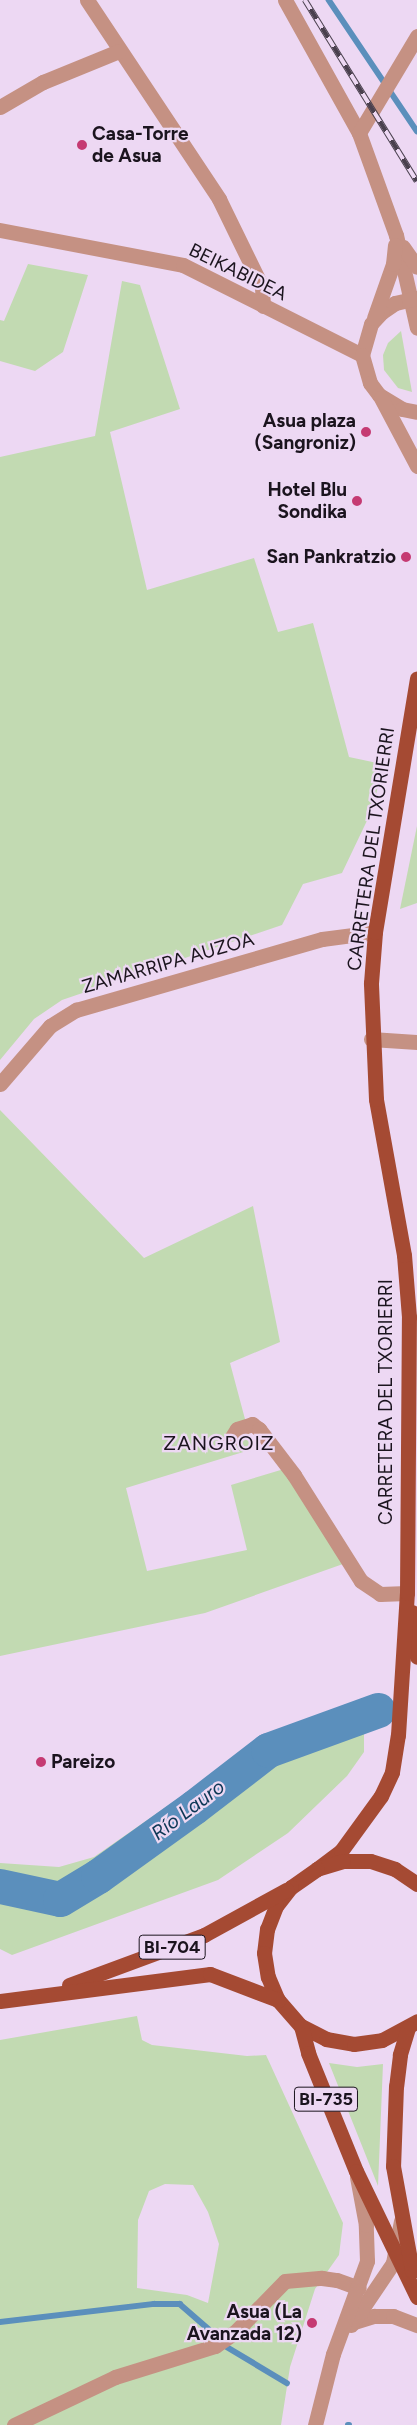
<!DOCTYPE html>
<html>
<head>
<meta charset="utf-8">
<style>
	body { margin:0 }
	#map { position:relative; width:417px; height:2425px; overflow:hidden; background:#edd8f3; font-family:Figtree,sans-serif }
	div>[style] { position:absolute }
	.green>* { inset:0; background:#c2dab2 }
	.stream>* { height:5.5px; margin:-2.75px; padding:0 2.75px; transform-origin:2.75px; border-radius:2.75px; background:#5b8fbc }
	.river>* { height:35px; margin:-17.5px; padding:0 17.5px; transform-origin:17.5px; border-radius:17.5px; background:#5b8fbc }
	.minor>* { height:15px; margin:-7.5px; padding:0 7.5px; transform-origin:7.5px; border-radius:7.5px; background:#c59183 }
	.major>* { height:15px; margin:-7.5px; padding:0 7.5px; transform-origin:7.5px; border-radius:7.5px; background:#a54a33 }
	.rail>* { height:5.5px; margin-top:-2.75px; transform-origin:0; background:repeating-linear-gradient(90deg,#edd8f3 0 11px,#4a404e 0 22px); box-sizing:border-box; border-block:1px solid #4a404e }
	.dots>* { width:14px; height:14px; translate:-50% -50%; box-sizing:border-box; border:2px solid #edd8f3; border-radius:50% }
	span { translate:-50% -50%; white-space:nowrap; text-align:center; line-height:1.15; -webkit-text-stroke:4.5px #edd8f3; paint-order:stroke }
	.shield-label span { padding:1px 4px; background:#edd8f3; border:1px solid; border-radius:4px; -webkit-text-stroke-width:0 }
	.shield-label { font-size:18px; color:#1b141e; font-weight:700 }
	.poi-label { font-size:19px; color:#1b141e; font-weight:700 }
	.left { translate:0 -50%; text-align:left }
	.right { translate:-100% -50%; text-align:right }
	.street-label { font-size:19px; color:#1b141e }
	.neighbourhood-label { font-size:20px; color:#1b141e; letter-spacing:1px }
	.water-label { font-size:20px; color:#0d3756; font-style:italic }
</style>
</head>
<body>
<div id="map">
	<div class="green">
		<div style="clip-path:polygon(28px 264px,88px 275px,63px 352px,35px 371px,0 361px,0 320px,4px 321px)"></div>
		<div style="clip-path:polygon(122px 281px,140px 285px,180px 409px,110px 432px,147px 590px,254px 558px,278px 632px,313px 623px,349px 757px,382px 764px,374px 806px,342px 873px,303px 884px,282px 925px,62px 1000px,34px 1019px,0 1060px,0 457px,95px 436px)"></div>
		<div style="clip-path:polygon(401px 331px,412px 392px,398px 388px,384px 370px,383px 355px,388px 343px)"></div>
		<div style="clip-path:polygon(417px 826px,417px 903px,400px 909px)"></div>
		<div style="clip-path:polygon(0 1110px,144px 1258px,253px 1206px,280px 1342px,230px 1363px,253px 1449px,126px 1488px,147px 1571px,247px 1550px,231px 1485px,284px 1469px,343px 1564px,205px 1613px,0 1656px)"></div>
		<div style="clip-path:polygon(372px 1700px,364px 1715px,364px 1752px,347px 1776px,288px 1833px,218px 1880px,12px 1955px,0 1949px,0 1863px,59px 1867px,94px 1857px,271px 1734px)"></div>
		<div style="clip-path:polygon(evenodd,137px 2016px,142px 2040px,152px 2045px,247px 2056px,266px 2055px,343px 2223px,339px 2255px,315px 2289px,290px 2367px,281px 2425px,0 2425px,0 2040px,137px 2016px,165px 2184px,193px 2185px,208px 2212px,219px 2244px,208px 2303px,187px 2295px,137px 2288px,138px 2220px,149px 2191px,165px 2184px)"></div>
		<div style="clip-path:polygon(329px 2063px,357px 2067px,383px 2064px,378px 2186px)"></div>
	</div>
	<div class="stream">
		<div style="left:329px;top:0;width:158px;rotate:56.1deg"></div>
		<div style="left:0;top:2322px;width:155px;rotate:-6.7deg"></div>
		<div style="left:154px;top:2304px;width:26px"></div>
		<div style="left:180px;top:2304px;width:38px;rotate:41deg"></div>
		<div style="left:227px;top:2347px;width:70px;rotate:31deg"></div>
		<div style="left:348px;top:2425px;width:1px"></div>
	</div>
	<div class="river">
		<div style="left:0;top:1886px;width:61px;rotate:12.2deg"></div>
		<div style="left:60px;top:1899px;width:44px;rotate:-31.2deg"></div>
		<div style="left:98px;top:1876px;width:118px;rotate:-35.7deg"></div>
		<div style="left:194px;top:1807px;width:93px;rotate:-37.6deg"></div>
		<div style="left:268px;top:1750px;width:117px;rotate:-20deg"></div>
	</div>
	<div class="minor">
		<div style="left:87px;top:0;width:239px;rotate:56.4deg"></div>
		<div style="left:219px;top:199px;width:98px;rotate:64deg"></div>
		<div style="left:262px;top:287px;width:19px;rotate:87deg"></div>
		<div style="left:285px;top:0;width:152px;rotate:60.9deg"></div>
		<div style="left:359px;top:133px;width:109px;rotate:70.1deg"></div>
		<div style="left:396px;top:235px;width:95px;rotate:77.3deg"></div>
		<div style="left:0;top:107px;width:50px;rotate:-30.2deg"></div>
		<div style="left:43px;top:82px;width:82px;rotate:-22.2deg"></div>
		<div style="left:359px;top:133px;width:113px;rotate:-59.1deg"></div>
		<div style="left:0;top:230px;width:186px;rotate:10.8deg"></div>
		<div style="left:183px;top:265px;width:200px;rotate:26.7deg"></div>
		<div style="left:403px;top:247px;width:24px;rotate:55deg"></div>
		<div style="left:417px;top:298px;width:23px;rotate:167deg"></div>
		<div style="left:395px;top:303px;width:16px;rotate:145deg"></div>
		<div style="left:382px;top:312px;width:16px;rotate:133deg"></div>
		<div style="left:371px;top:324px;width:32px;rotate:106deg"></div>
		<div style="left:362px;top:355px;width:29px;rotate:74deg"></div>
		<div style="left:370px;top:383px;width:15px;rotate:53deg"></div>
		<div style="left:379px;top:395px;width:27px;rotate:31deg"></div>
		<div style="left:402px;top:409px;width:15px;rotate:11deg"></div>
		<div style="left:374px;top:318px;width:57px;rotate:-70.6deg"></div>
		<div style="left:393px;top:264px;width:19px;rotate:-84deg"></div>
		<div style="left:381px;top:398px;width:77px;rotate:62.1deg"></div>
		<div style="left:371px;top:1039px;width:46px;rotate:3.7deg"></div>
		<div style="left:0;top:1084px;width:77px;rotate:-49.2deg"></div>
		<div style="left:50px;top:1026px;width:31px;rotate:-32deg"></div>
		<div style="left:76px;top:1010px;width:256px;rotate:-16.1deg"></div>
		<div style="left:322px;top:939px;width:53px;rotate:-7.5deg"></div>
		<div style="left:230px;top:1440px;width:13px;rotate:-58deg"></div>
		<div style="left:237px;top:1429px;width:16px;rotate:-18deg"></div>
		<div style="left:252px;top:1424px;width:9px;rotate:36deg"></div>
		<div style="left:259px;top:1429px;width:58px;rotate:52.7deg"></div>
		<div style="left:294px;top:1475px;width:125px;rotate:57.7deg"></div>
		<div style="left:361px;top:1581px;width:23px;rotate:34deg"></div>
		<div style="left:380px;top:1594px;width:27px;rotate:-2deg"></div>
		<div style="left:354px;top:2322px;width:21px;rotate:-17deg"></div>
		<div style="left:374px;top:2316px;width:19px"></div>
		<div style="left:393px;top:2316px;width:26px;rotate:21deg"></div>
		<div style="left:351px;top:2325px;width:75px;rotate:-55.9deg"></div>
		<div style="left:393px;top:2263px;width:43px;rotate:-79.2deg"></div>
		<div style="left:14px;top:2425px;width:112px;rotate:-25.4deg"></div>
		<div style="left:115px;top:2377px;width:105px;rotate:-17.2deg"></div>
		<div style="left:215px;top:2346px;width:24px;rotate:-35deg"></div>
		<div style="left:235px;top:2332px;width:71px;rotate:-45.6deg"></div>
		<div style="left:285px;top:2281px;width:37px;rotate:-5deg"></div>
		<div style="left:322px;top:2278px;width:15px;rotate:8deg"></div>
		<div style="left:337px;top:2280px;width:23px;rotate:20deg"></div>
		<div style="left:315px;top:2425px;width:73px;rotate:-75.8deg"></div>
		<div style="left:333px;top:2354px;width:99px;rotate:-69.9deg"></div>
		<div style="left:367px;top:2261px;width:36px;rotate:-92deg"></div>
		<div style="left:366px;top:2225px;width:49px;rotate:-100.6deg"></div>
	</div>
	<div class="major">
		<div style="left:412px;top:1612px;width:45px;rotate:83.7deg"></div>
		<div style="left:317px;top:1869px;width:30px;rotate:-37deg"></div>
		<div style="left:341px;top:1851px;width:68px;rotate:-54deg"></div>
		<div style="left:381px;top:1796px;width:26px;rotate:-65deg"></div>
		<div style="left:392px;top:1772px;width:37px;rotate:-81deg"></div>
		<div style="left:398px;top:1735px;width:142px;rotate:-86.4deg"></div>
		<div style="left:407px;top:1593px;width:276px;rotate:-89.6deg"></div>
		<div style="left:409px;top:1317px;width:62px;rotate:-94.6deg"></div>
		<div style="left:404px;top:1255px;width:158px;rotate:-100.2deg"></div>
		<div style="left:376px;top:1099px;width:116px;rotate:-92.5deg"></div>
		<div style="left:371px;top:983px;width:51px;rotate:-85.5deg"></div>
		<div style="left:375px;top:932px;width:257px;rotate:-80.6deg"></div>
		<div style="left:417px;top:1884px;width:27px;rotate:-146deg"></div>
		<div style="left:395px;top:1869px;width:26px;rotate:-162deg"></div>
		<div style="left:370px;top:1861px;width:27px;rotate:180deg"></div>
		<div style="left:343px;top:1861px;width:27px;rotate:163deg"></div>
		<div style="left:317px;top:1869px;width:32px;rotate:145deg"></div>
		<div style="left:291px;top:1887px;width:24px;rotate:128deg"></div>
		<div style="left:276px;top:1906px;width:25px;rotate:111deg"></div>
		<div style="left:267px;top:1929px;width:24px;rotate:97deg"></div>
		<div style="left:264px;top:1953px;width:24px;rotate:81deg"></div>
		<div style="left:268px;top:1977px;width:25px;rotate:67deg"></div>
		<div style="left:278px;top:2000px;width:35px;rotate:49deg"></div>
		<div style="left:301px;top:2026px;width:28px;rotate:27deg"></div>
		<div style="left:326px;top:2039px;width:28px;rotate:10deg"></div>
		<div style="left:354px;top:2044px;width:28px;rotate:-8deg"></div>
		<div style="left:382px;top:2040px;width:40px;rotate:-28deg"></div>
		<div style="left:69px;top:1985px;width:144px;rotate:-20.3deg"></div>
		<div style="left:204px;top:1935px;width:94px;rotate:-28.8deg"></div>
		<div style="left:0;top:2001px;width:212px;rotate:-7.3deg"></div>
		<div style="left:210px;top:1974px;width:73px;rotate:20.9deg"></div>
		<div style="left:301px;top:2026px;width:28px;rotate:75deg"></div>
		<div style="left:308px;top:2053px;width:127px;rotate:67.9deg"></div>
		<div style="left:356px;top:2171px;width:140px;rotate:64.2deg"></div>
		<div style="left:408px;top:2028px;width:28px;rotate:107deg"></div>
		<div style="left:400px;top:2055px;width:31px;rotate:97deg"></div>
		<div style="left:396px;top:2086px;width:80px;rotate:92.1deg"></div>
		<div style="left:393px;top:2166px;width:107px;rotate:79.7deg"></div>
	</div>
	<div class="rail">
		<div style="left:305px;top:0;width:213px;rotate:58.3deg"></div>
	</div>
	<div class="dots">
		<div style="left:82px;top:145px;background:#c53a72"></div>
		<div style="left:366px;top:432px;background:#c53a72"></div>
		<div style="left:357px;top:501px;background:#c53a72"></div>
		<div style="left:406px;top:557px;background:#c53a72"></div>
		<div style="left:41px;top:1762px;background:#c53a72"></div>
		<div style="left:312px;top:2323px;background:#c53a72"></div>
	</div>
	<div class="shield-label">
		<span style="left:172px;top:1947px">BI-704</span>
		<span style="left:326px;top:2099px">BI-735</span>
	</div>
	<div class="poi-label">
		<span class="left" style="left:92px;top:145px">Casa-Torre<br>de Asua</span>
		<span class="right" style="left:356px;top:432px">Asua plaza<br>(Sangroniz)</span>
		<span class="right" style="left:347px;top:501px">Hotel Blu<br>Sondika</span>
		<span class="right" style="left:396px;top:557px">San Pankratzio</span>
		<span class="left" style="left:51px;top:1762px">Pareizo</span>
		<span class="right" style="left:302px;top:2323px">Asua (La<br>Avanzada 12)</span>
	</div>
	<div class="street-label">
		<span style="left:238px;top:272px;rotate:26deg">BEIKABIDEA</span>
		<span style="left:371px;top:849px;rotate:-82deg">CARRETERA DEL TXORIERRI</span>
		<span style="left:168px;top:963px;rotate:-16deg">ZAMARRIPA AUZOA</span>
		<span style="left:386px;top:1402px;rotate:-90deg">CARRETERA DEL TXORIERRI</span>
	</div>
	<div class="neighbourhood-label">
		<span style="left:219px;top:1443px">ZANGROIZ</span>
	</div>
	<div class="water-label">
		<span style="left:188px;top:1810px;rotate:-37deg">Río Lauro</span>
	</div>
</div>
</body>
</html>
